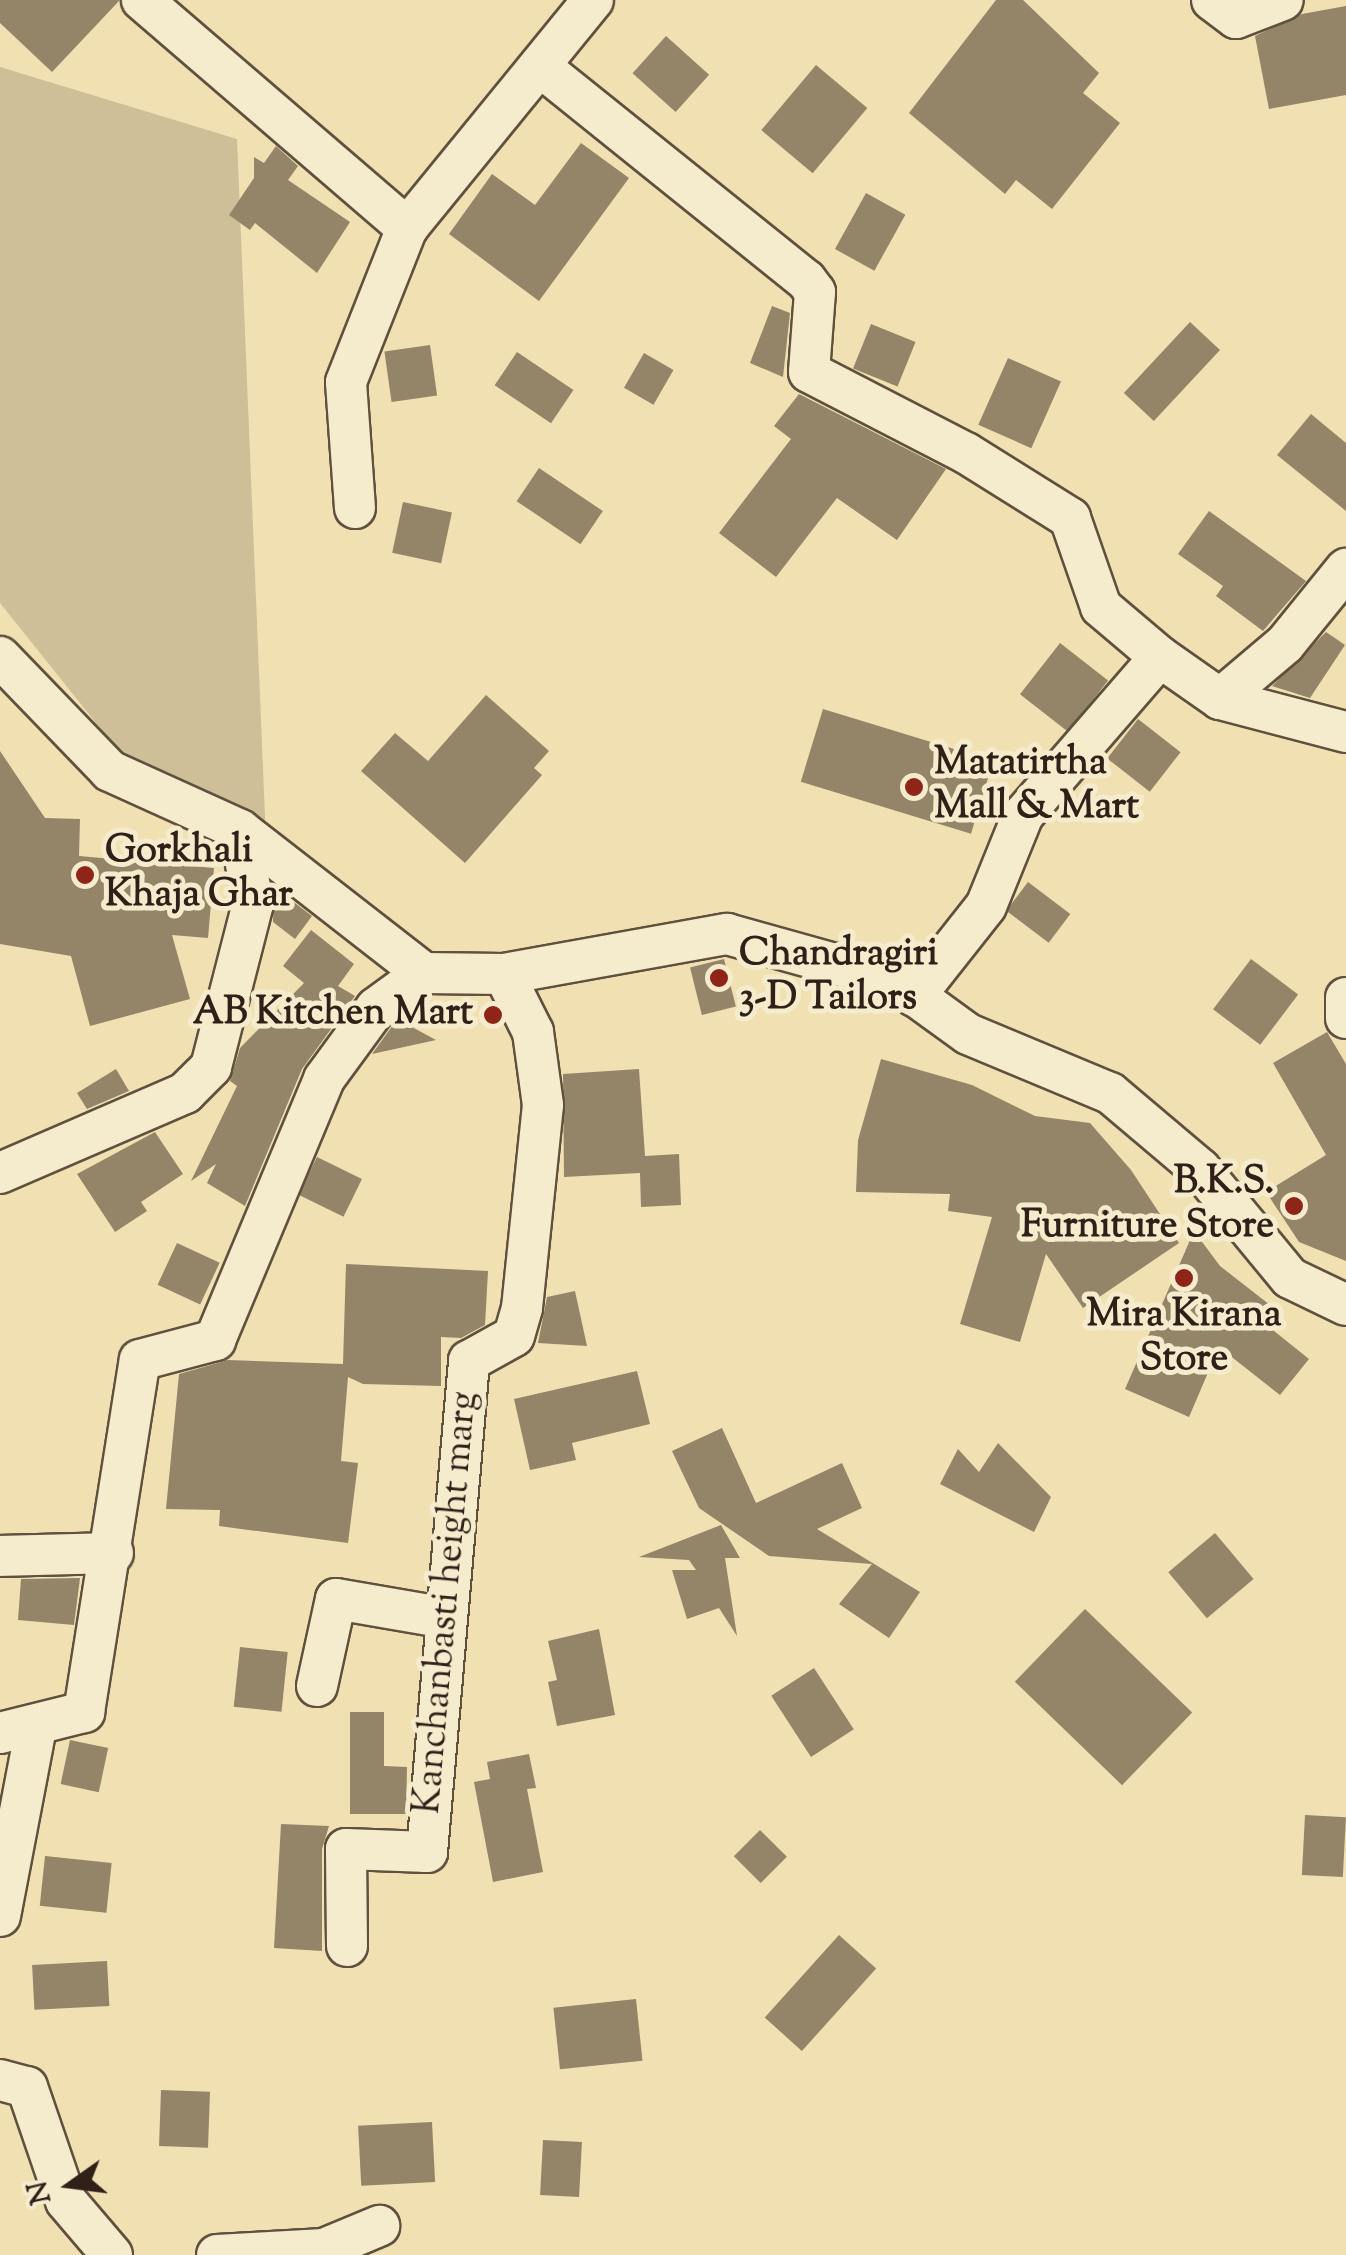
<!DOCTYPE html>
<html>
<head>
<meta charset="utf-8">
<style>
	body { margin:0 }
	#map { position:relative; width:1346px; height:2255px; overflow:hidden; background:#f0e0b2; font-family:"Sorts Mill Goudy",serif }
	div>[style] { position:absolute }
	.green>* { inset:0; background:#cfbf98 }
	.building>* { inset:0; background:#948468; transform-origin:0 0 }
	.roads { filter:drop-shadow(2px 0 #60503e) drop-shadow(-2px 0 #60503e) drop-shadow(0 2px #60503e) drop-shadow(0 -2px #60503e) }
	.street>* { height:40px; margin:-20px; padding:0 20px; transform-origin:20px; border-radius:20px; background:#f5ebcd }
	.dots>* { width:28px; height:28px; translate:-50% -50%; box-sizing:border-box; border:5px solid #f5ebcd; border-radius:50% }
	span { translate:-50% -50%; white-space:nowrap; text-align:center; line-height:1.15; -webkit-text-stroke:10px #f5ebcd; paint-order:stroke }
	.poi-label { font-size:38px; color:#302018; font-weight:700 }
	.left { translate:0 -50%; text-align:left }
	.right { translate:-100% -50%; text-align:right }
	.street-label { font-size:38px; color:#302018 }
	.north { position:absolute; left:20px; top:2135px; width:100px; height:100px; -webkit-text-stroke:8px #f5ebcd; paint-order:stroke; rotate:256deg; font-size:28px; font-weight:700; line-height:40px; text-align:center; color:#302018 }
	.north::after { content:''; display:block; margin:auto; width:35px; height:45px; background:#302018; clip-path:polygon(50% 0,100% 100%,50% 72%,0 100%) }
</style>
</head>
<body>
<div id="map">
	<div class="green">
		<div style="clip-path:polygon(0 67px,237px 139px,266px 841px,120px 753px,0 603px)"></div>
	</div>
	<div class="building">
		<div style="clip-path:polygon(0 0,119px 0,119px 1px,52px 72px,0 23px)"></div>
		<div style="clip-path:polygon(996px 0,1023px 0,1099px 73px,1083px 93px,1120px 123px,1052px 209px,1016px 180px,1005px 194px,909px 113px)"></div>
		<div style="clip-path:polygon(1346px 6px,1346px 95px,1269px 109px,1255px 36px,1302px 14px)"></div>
		<div style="left:666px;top:36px;width:58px;height:50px;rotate:42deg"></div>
		<div style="left:816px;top:65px;width:67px;height:85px;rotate:40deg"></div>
		<div style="clip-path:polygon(581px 143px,629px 178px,539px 301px,449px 234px,492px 174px,535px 205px)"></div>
		<div style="clip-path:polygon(276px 146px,298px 166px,288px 180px,350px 222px,317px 273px,255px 223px,250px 230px,229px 215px,254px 178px,254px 157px,264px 163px)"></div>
		<div style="left:866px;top:193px;width:45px;height:64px;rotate:29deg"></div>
		<div style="clip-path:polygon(772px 306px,790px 313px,783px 377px,750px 363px)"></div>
		<div style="left:1190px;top:322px;width:41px;height:97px;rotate:43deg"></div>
		<div style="left:871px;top:324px;width:48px;height:48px;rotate:22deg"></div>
		<div style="left:430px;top:345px;width:51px;height:46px;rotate:82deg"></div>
		<div style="left:517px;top:352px;width:68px;height:40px;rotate:34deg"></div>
		<div style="left:644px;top:353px;width:34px;height:40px;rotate:30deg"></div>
		<div style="left:1008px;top:358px;width:58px;height:73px;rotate:24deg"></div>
		<div style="clip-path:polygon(799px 394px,946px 469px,897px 540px,837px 498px,776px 577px,719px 533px,791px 439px,774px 426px)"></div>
		<div style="clip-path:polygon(1311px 414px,1346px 443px,1346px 511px,1277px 455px)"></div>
		<div style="left:539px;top:468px;width:77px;height:40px;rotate:34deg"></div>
		<div style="left:403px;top:502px;width:50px;height:52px;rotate:12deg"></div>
		<div style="clip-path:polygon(1209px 511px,1306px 581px,1263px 631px,1216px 596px,1223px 586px,1178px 554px)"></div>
		<div style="clip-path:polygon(1326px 632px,1345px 645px,1310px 698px,1272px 686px)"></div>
		<div style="left:1060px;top:643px;width:61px;height:65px;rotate:38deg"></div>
		<div style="clip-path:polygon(486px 695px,549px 751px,534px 768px,542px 775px,465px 863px,361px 771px,395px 733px,428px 761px)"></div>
		<div style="left:823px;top:709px;width:178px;height:76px;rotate:17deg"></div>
		<div style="left:1138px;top:719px;width:54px;height:50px;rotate:38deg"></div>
		<div style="clip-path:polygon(0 751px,45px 818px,80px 819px,79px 856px,214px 868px,208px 938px,172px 935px,190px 999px,90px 1026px,71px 956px,0 944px)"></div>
		<div style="left:1028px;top:882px;width:53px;height:36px;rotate:37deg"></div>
		<div style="clip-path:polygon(274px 887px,312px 916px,295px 939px,273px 922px)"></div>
		<div style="clip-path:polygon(311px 930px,354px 964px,338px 986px,355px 996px,302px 1069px,245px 1206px,207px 1183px,216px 1164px,191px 1181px,237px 1086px,230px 1081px,240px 1048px,304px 983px,283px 966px)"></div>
		<div style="left:724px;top:959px;width:49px;height:35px;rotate:76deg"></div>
		<div style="left:1251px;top:959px;width:59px;height:63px;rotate:37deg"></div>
		<div style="clip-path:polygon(399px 1020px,436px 1040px,372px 1054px,393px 1025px)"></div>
		<div style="clip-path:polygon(1327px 1032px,1346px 1064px,1346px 1261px,1299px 1242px,1266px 1192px,1326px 1155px,1273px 1063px)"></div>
		<div style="clip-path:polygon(881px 1059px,972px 1085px,1035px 1116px,1090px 1123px,1131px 1170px,1179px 1243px,1083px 1308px,1046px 1254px,1020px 1342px,960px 1324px,992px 1217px,948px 1211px,950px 1194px,856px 1192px,858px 1140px)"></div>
		<div style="clip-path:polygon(116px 1069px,129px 1091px,87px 1109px,77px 1093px)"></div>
		<div style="clip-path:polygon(639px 1069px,645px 1156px,679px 1154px,681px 1205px,641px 1207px,640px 1173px,564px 1177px,563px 1074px)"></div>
		<div style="clip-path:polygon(155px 1132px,183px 1174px,141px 1202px,147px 1211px,115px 1232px,77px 1174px)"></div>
		<div style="left:317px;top:1157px;width:50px;height:42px;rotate:26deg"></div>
		<div style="clip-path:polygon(1194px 1231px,1220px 1266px,1270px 1305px,1259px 1319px,1309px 1359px,1280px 1395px,1219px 1347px,1189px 1417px,1125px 1389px)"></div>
		<div style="left:177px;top:1243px;width:47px;height:46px;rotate:25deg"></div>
		<div style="clip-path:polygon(346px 1264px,488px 1271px,485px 1325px,461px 1338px,441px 1337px,441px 1386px,363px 1384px,348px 1377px,341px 1461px,358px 1463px,348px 1543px,219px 1526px,220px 1510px,166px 1509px,179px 1374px,228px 1360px,343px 1364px)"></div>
		<div style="clip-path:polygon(575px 1291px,587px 1346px,538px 1343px,547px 1297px)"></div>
		<div style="clip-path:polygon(637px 1371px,650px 1424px,572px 1443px,576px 1460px,530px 1470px,514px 1399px)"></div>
		<div style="clip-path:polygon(722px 1428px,756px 1503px,842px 1463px,862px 1508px,817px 1529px,920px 1592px,889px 1638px,839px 1604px,872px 1564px,769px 1556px,699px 1508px,672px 1451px)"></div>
		<div style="clip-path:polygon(998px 1443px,1051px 1497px,1034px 1532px,940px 1484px,958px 1449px,979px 1472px)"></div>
		<div style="clip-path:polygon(721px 1525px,740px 1558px,725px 1558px,737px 1636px,719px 1608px,687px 1619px,672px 1570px,696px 1570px,689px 1560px,639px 1557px)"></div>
		<div style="left:1215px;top:1533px;width:60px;height:61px;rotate:50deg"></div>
		<div style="clip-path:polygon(80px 1578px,74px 1625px,18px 1620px,21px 1579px)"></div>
		<div style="left:1085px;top:1609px;width:149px;height:101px;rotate:44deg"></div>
		<div style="clip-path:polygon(599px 1629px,615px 1715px,557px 1726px,548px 1682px,557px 1680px,548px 1641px)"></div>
		<div style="left:240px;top:1647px;width:48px;height:60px;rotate:6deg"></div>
		<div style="left:814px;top:1668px;width:73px;height:51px;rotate:57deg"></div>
		<div style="clip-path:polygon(350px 1712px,384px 1712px,384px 1766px,407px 1767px,406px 1814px,350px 1814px)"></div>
		<div style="left:70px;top:1740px;width:39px;height:45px;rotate:12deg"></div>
		<div style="clip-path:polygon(529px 1754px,536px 1788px,527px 1789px,543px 1872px,493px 1882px,474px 1782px,490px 1779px,487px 1762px)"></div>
		<div style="left:1305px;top:1815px;width:41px;height:60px;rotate:3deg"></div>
		<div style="clip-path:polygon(281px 1824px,329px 1826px,322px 1849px,322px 1951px,274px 1948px)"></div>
		<div style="left:760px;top:1830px;width:38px;height:37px;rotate:45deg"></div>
		<div style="left:45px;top:1856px;width:67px;height:50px;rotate:6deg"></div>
		<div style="left:839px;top:1935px;width:50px;height:111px;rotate:42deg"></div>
		<div style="left:107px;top:1961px;width:45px;height:75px;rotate:87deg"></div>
		<div style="left:636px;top:1999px;width:62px;height:83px;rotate:84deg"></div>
		<div style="left:161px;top:2090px;width:49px;height:56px;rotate:2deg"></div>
		<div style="left:432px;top:2122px;width:60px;height:74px;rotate:87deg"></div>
		<div style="left:543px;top:2140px;width:39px;height:55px;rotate:3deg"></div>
	</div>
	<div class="roads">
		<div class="street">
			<div style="left:142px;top:0;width:350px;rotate:40.7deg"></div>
			<div style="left:1212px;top:0;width:30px;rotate:37deg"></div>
			<div style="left:1236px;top:18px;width:50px;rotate:-21deg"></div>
			<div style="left:542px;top:68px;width:339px;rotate:38.8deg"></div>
			<div style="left:806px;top:280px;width:15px;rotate:53deg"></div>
			<div style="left:815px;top:292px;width:80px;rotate:94.3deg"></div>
			<div style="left:809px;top:372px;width:177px;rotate:27.3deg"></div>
			<div style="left:966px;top:453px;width:123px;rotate:32deg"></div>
			<div style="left:1070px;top:518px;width:94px;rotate:70.8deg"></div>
			<div style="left:1101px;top:607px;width:77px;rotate:40.3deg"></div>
			<div style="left:1160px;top:657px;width:209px;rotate:130.9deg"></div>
			<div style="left:1023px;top:815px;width:98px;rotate:112.1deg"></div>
			<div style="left:986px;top:906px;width:115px;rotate:128.3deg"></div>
			<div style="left:355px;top:508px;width:126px;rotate:-94.1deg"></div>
			<div style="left:346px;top:382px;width:166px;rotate:-68.4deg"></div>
			<div style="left:407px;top:228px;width:294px;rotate:-50.8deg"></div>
			<div style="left:0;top:657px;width:158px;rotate:46deg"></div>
			<div style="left:110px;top:771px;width:143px;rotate:24.4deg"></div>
			<div style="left:240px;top:830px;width:233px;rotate:37.9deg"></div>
			<div style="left:424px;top:973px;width:80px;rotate:0.7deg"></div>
			<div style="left:504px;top:974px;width:227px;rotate:-10.2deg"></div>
			<div style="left:727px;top:934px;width:174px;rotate:15.6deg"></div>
			<div style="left:895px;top:981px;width:90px;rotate:36deg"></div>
			<div style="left:968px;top:1034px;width:154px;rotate:22.6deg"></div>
			<div style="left:1110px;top:1093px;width:118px;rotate:40.2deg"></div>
			<div style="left:1200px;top:1169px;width:141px;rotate:50.5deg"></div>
			<div style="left:1290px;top:1278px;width:62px;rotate:25.7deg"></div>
			<div style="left:1160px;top:657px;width:73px;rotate:35deg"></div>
			<div style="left:1220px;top:699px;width:130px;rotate:14.7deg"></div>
			<div style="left:1220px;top:699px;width:85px;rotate:-40.2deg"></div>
			<div style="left:1285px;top:644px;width:97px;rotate:-50.9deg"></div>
			<div style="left:1346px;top:998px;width:20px;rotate:90deg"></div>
			<div style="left:0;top:1173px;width:202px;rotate:-23.4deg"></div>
			<div style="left:185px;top:1093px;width:37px;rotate:-45deg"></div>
			<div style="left:211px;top:1067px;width:168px;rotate:-75.6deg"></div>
			<div style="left:253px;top:904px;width:75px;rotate:-100deg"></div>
			<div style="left:0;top:1556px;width:113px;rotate:-1.5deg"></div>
			<div style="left:317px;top:1686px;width:89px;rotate:-77.7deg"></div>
			<div style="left:336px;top:1599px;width:112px;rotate:9.8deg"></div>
			<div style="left:0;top:1733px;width:87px;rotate:-14deg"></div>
			<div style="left:84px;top:1712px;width:356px;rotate:-81deg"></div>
			<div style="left:140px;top:1360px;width:78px;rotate:-14.9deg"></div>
			<div style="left:215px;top:1340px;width:283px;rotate:-67.3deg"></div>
			<div style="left:324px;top:1079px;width:88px;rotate:-53.8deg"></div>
			<div style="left:376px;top:1008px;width:59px;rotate:-36.1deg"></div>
			<div style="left:0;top:1916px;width:192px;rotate:-79.2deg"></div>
			<div style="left:347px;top:1946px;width:97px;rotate:-90.6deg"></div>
			<div style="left:346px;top:1849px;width:81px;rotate:2.1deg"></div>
			<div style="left:427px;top:1852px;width:493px;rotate:-85.1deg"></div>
			<div style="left:469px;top:1361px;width:51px;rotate:-29.1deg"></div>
			<div style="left:514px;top:1336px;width:29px;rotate:-74deg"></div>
			<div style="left:522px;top:1308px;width:204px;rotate:-84.1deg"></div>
			<div style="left:543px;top:1105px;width:74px;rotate:-97.8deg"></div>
			<div style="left:533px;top:1032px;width:65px;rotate:-116.6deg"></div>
			<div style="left:0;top:2080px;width:28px;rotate:15deg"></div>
			<div style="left:27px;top:2087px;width:120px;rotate:71.1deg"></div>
			<div style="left:66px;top:2201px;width:71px;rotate:49.6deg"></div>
			<div style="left:217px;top:2255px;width:107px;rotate:-3.2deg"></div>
			<div style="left:324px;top:2249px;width:60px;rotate:-22.7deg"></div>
		</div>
	</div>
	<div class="dots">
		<div style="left:914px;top:787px;background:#8f2418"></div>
		<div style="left:85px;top:875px;background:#8f2418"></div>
		<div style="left:719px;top:978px;background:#8f2418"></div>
		<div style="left:493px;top:1015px;background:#8f2418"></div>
		<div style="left:1294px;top:1206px;background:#8f2418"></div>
		<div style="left:1184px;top:1278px;background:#8f2418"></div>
	</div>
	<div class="poi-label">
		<span class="left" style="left:934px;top:787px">Matatirtha<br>Mall &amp; Mart</span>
		<span class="left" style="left:105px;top:875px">Gorkhali<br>Khaja Ghar</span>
		<span class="left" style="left:739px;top:978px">Chandragiri<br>3-D Tailors</span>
		<span class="right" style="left:473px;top:1015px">AB Kitchen Mart</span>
		<span class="right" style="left:1274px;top:1206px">B.K.S.<br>Furniture Store</span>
		<span style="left:1184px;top:1339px">Mira Kirana<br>Store</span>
	</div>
	<div class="street-label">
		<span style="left:448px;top:1603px;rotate:-85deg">Kanchanbasti height marg</span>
	</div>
	<div class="north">N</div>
</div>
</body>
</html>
